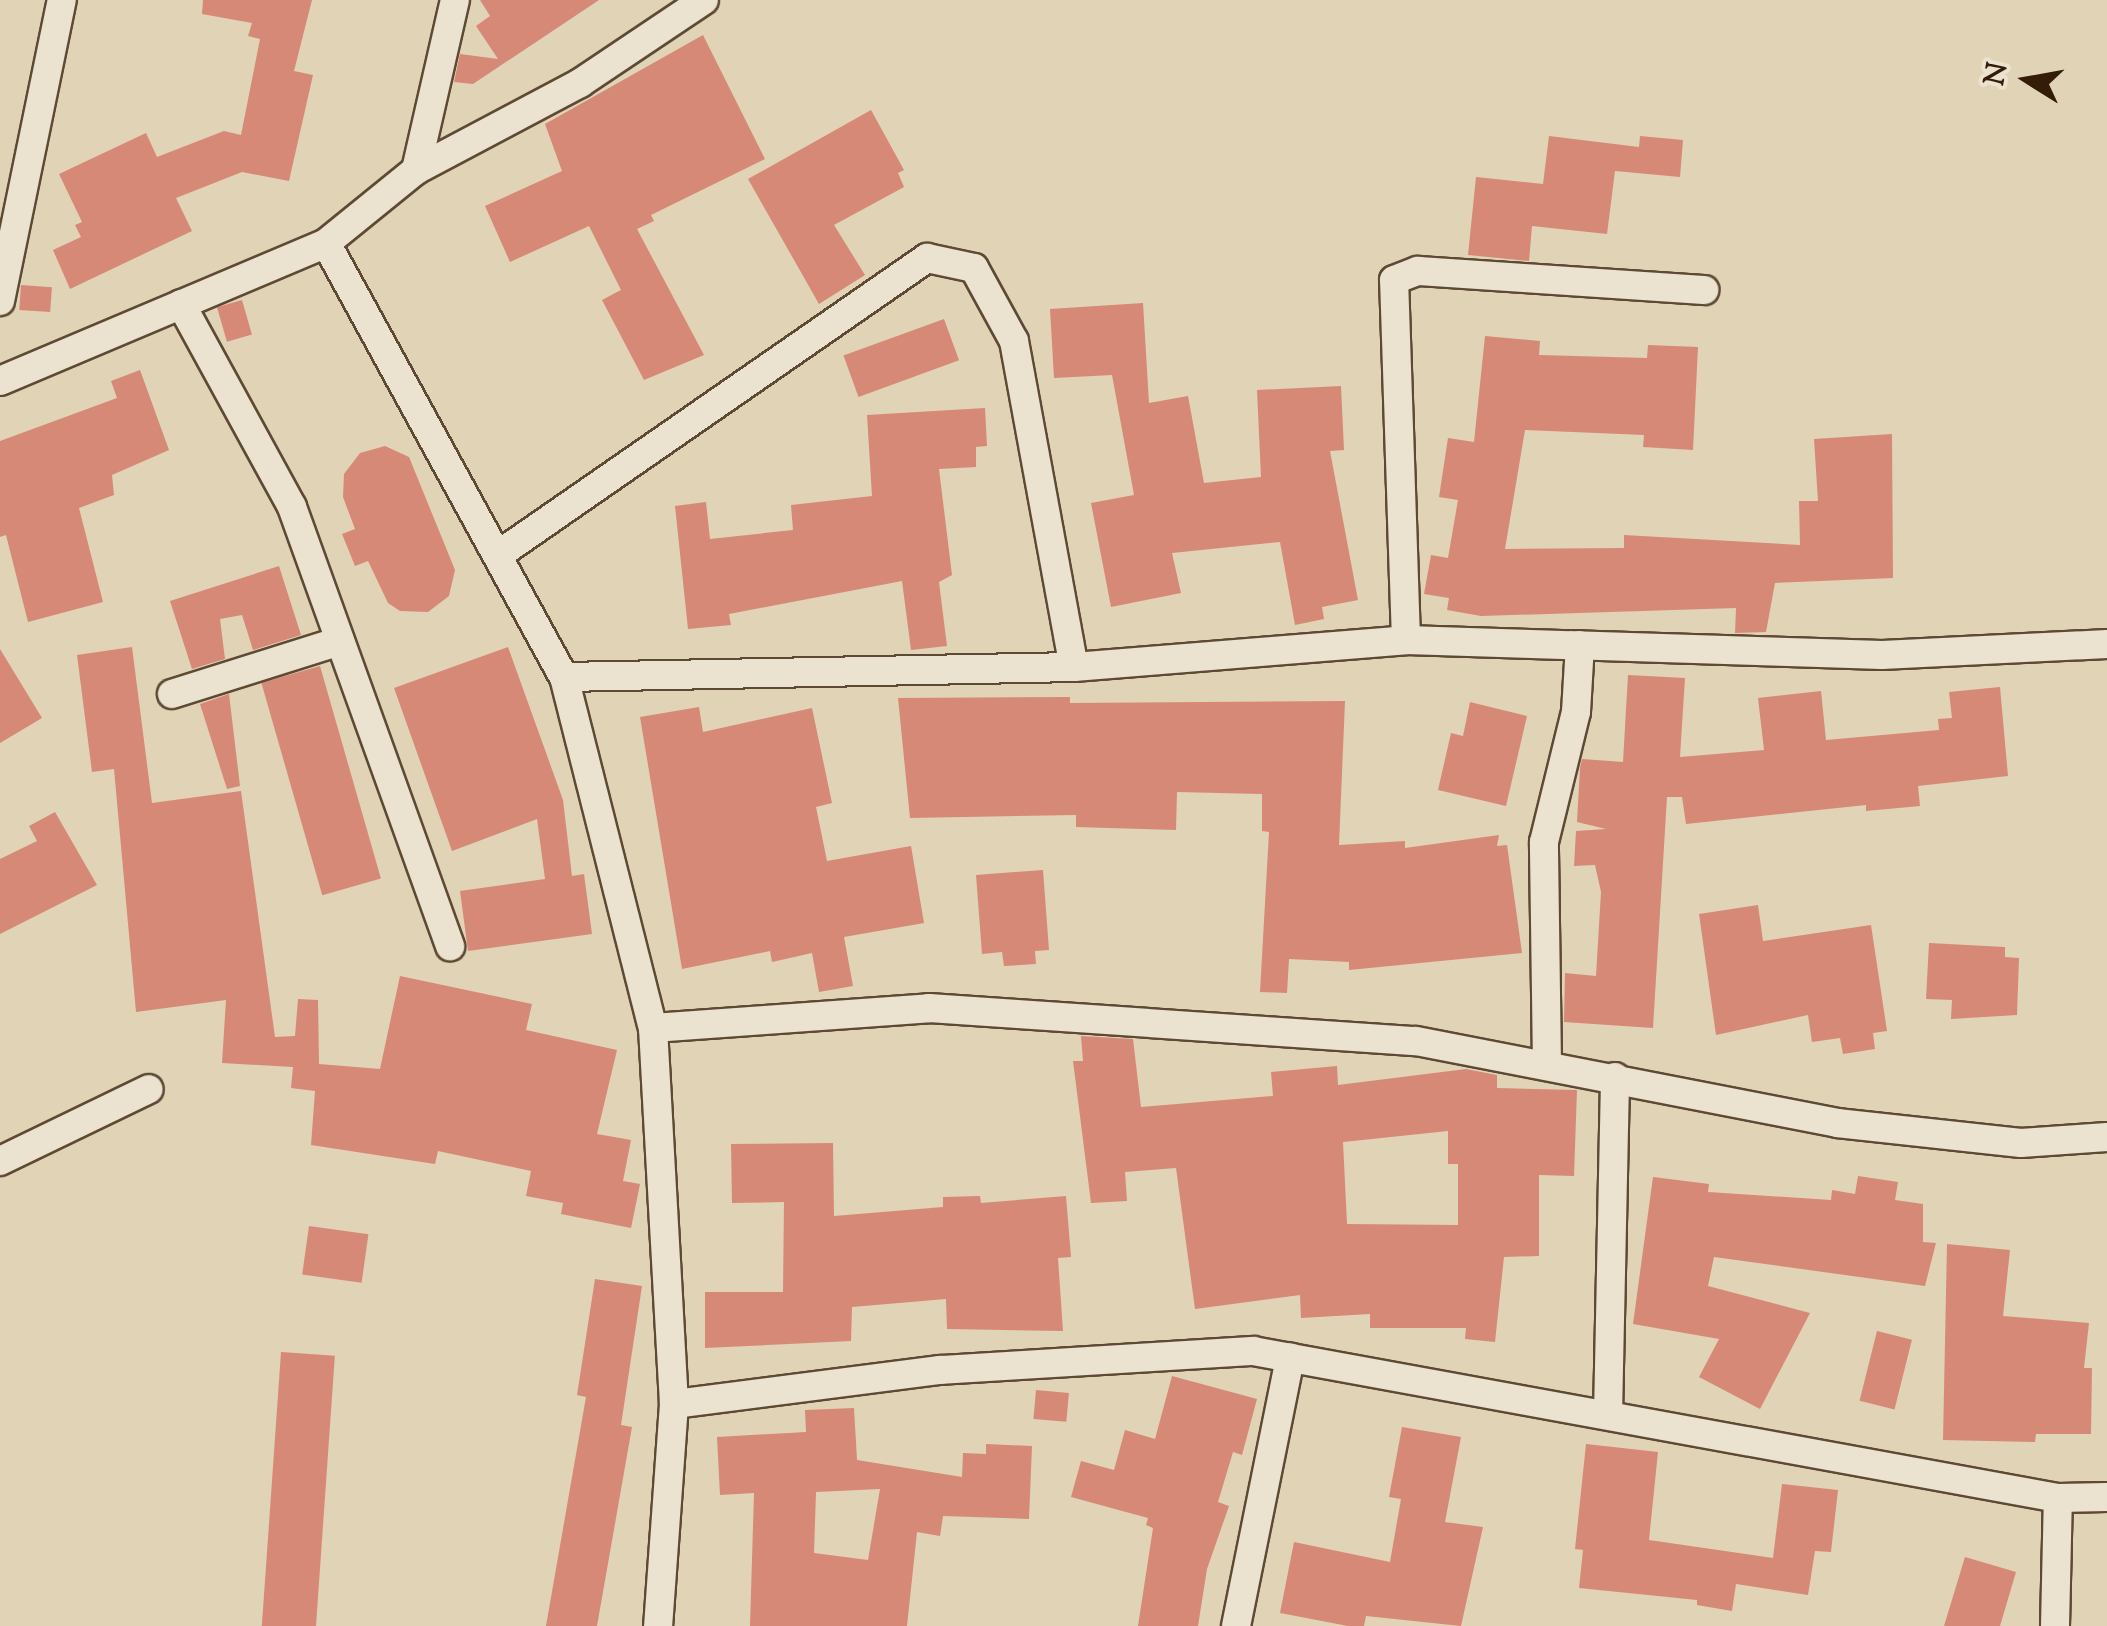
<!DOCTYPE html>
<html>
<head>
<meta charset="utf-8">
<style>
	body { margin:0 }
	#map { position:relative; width:2107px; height:1626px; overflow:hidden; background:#e0d3b6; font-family:"Sorts Mill Goudy",serif }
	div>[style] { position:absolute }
	.building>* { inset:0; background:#d68977; transform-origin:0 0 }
	.roads { filter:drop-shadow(2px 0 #5e4a34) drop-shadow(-2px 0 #5e4a34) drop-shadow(0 2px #5e4a34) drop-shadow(0 -2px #5e4a34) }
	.minor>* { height:28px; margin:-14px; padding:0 14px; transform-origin:14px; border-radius:14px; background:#ebe2d0 }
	span { translate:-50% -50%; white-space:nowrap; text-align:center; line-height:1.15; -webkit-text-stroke:8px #ebe2d0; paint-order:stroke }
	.north { position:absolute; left:1977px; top:30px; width:100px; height:100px; -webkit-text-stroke:8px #ebe2d0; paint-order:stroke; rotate:281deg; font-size:28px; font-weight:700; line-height:40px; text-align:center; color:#331c08 }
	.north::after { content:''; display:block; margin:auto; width:35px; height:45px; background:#331c08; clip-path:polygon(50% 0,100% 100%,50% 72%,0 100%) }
</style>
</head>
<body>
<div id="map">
	<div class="building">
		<div style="clip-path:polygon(203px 0,312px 0,294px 71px,313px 75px,289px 181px,242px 172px,176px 198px,192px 231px,70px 289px,53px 250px,81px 237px,75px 225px,82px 222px,59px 174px,146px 133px,157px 157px,224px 131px,241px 135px,260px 39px,248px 36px,252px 23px,202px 14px)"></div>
		<div style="clip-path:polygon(480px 0,599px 0,473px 84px,454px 82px,460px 54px,498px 59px,476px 26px,490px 16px)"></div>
		<div style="clip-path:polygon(703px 35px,765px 159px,651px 215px,654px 221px,637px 229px,704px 355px,644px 380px,602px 300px,621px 290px,589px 226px,510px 262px,485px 206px,562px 171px,545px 124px)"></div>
		<div style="clip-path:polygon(871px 110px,904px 170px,898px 173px,904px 187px,834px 225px,865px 275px,819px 304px,748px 179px)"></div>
		<div style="clip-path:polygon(1549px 136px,1639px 147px,1640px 136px,1683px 140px,1680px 177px,1615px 171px,1607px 234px,1532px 226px,1529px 261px,1468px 255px,1476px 177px,1543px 184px)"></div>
		<div style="left:21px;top:285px;width:31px;height:25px;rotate:4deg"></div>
		<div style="left:242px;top:300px;width:36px;height:26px;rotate:74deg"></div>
		<div style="clip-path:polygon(1143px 303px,1149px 403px,1188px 396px,1204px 483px,1261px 477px,1257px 390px,1341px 386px,1344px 450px,1330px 451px,1358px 600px,1322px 607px,1324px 619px,1295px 625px,1280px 542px,1172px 553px,1181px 593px,1111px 607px,1091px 503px,1134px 495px,1112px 375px,1054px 378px,1050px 309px)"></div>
		<div style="left:944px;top:319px;width:44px;height:107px;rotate:70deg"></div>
		<div style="clip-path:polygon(1485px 336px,1540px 341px,1539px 355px,1647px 358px,1648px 345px,1698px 347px,1693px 450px,1643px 447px,1644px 435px,1525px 430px,1505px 549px,1624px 548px,1624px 535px,1800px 545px,1799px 501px,1818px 501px,1814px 439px,1892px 434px,1893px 578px,1775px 583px,1766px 632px,1735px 633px,1736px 608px,1481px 616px,1447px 610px,1449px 598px,1424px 594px,1431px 555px,1448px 558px,1458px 500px,1439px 497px,1448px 438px,1474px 442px)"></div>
		<div style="clip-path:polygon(140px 370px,169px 450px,112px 475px,114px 495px,79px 508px,103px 602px,28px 622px,6px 535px,0 537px,0 441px,117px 398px,111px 381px)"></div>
		<div style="clip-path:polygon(985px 408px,987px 446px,976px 447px,976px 467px,939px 469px,952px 575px,939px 582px,947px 646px,911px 650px,902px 581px,729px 614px,731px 625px,688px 629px,675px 506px,706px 502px,710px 539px,793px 530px,791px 505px,872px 496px,867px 415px)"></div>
		<div style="clip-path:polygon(385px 446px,409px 457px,455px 570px,449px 596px,428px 612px,400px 611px,388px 603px,368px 561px,355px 566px,342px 534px,355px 529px,343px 497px,344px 474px,360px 453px)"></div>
		<div style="clip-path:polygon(279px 566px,301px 635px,253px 650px,242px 615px,220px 619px,225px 659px,192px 669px,170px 601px)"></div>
		<div style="clip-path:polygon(132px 647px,152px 803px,241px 791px,275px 1037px,295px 1036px,298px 999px,318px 1000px,319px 1064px,380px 1069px,400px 976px,532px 1004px,526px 1030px,617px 1050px,597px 1134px,631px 1140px,623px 1181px,640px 1184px,631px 1228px,561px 1214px,563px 1203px,526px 1196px,531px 1171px,438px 1151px,435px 1164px,311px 1145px,315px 1091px,291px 1088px,293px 1067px,222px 1063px,226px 1000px,136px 1012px,114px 769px,92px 772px,77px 655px)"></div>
		<div style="clip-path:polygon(508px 647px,563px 800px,572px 876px,584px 874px,592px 934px,468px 951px,460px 891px,545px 879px,537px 819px,452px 851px,394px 688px)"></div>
		<div style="clip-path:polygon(0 649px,42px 718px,0 743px)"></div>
		<div style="left:320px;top:666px;width:221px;height:61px;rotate:74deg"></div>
		<div style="clip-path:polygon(1628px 675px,1685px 678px,1680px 757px,1764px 750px,1758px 698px,1821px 691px,1826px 740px,1939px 730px,1938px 719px,1952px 718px,1949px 692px,2000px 687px,2008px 776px,1918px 786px,1920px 806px,1866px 811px,1866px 805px,1686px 824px,1682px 797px,1667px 797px,1653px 1028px,1564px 1022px,1565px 973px,1596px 976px,1601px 892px,1595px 865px,1574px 866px,1576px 831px,1606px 829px,1577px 822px,1580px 768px,1582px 759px,1623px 762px)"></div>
		<div style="clip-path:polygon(229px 694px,240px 786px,227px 789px,200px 704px)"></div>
		<div style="clip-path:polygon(1070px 697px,1070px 703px,1345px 701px,1339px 845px,1405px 841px,1405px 848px,1499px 835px,1497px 846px,1507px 845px,1522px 953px,1349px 970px,1349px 962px,1289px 959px,1287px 993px,1260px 992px,1269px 832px,1262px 831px,1262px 794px,1177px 792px,1176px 830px,1076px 827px,1076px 815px,910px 818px,898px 698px)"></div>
		<div style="clip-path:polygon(1470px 702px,1527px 716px,1506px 806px,1438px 790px,1451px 733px,1463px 736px)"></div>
		<div style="clip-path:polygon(699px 707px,703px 732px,812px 708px,832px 803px,816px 807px,827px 861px,911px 846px,924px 923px,844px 937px,853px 986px,819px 992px,812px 953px,772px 962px,770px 951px,682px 969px,640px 717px)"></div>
		<div style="clip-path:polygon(55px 812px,97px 885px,0 934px,0 859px,37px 841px,29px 826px)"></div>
		<div style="clip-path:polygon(1043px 870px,1049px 950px,1035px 951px,1036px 964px,1004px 966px,1002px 952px,982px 954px,976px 875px)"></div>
		<div style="clip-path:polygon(1758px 905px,1763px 941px,1871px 925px,1887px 1031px,1873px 1033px,1875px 1049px,1843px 1054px,1840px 1038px,1812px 1042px,1808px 1015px,1716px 1035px,1699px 914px)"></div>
		<div style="clip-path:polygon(1929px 943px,2005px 947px,2005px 957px,2019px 958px,2017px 1015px,1951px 1019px,1952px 1000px,1926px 999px)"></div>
		<div style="clip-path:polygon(evenodd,1081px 1036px,1133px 1039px,1141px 1107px,1273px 1096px,1271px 1072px,1337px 1066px,1338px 1085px,1466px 1069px,1497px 1075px,1497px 1088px,1577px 1090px,1574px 1176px,1539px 1175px,1539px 1256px,1504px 1257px,1495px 1342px,1465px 1339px,1466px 1328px,1370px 1328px,1370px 1314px,1301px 1318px,1300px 1295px,1195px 1309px,1176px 1168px,1125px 1172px,1127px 1201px,1091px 1203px,1073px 1061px,1083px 1061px,1081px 1036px,1448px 1131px,1448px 1164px,1458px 1164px,1458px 1225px,1347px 1224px,1343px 1142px,1448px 1131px)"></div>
		<div style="clip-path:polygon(833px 1143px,834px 1216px,943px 1207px,943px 1197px,980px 1196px,981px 1203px,1066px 1196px,1071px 1257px,1058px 1258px,1063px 1331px,947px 1329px,946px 1299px,852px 1307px,851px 1341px,705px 1348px,705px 1292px,783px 1292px,784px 1202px,732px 1203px,731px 1144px)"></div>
		<div style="clip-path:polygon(1858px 1176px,1898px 1182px,1895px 1200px,1923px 1204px,1923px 1242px,1936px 1243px,1925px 1286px,1714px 1257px,1708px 1286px,1810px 1313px,1760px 1409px,1699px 1377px,1719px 1339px,1633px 1324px,1653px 1177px,1709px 1184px,1708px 1192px,1831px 1200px,1832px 1190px,1855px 1194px)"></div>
		<div style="left:309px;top:1226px;width:60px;height:49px;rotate:8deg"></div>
		<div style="clip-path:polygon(1947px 1244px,2010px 1250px,2003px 1316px,2089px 1323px,2084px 1368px,2092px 1368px,2091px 1434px,2036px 1434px,2035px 1442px,1943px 1440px)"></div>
		<div style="clip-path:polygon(595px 1279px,642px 1286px,621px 1425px,632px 1427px,597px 1626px,546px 1626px,586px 1397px,577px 1395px)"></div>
		<div style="left:1877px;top:1331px;width:36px;height:72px;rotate:14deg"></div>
		<div style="left:281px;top:1352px;width:54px;height:275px;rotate:4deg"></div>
		<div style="clip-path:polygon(1172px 1376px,1257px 1399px,1242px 1455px,1233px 1452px,1218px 1502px,1229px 1506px,1207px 1569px,1198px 1626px,1138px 1626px,1153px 1528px,1146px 1525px,1148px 1518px,1071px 1497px,1081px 1461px,1114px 1470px,1125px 1430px,1155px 1439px)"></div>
		<div style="left:1036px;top:1390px;width:33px;height:29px;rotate:5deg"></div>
		<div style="clip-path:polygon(evenodd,854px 1408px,857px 1460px,962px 1477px,963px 1453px,986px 1454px,986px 1444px,1032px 1446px,1029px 1519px,943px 1516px,940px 1536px,917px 1532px,907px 1626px,750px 1626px,754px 1493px,720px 1495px,717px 1437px,806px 1432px,805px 1410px,854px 1408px,880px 1489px,868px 1560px,814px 1553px,816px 1492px,880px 1489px)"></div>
		<div style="clip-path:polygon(1402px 1427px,1461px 1437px,1445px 1522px,1483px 1527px,1461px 1626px,1366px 1616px,1364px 1626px,1348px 1626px,1280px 1613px,1294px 1542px,1390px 1562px,1401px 1499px,1389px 1497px)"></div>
		<div style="clip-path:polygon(1586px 1444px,1658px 1452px,1649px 1540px,1773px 1558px,1782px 1484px,1838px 1490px,1831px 1552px,1815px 1551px,1808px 1595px,1736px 1584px,1732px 1611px,1697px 1605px,1697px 1600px,1579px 1588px,1583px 1550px,1575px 1549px)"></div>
		<div style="clip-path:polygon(1965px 1557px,2016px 1572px,2000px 1626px,1944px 1626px)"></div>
	</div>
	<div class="roads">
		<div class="minor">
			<div style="left:416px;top:170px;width:174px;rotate:-77.1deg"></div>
			<div style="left:326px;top:243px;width:495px;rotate:61.3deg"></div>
			<div style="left:564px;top:677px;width:362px;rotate:75.8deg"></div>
			<div style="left:653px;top:1028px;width:377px;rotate:86.8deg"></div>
			<div style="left:674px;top:1404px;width:223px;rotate:94.1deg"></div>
			<div style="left:0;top:301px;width:307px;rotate:-78.4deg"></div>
			<div style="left:181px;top:304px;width:231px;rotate:61.3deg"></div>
			<div style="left:292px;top:507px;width:467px;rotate:70.2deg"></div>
			<div style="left:0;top:381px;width:354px;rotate:-22.9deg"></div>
			<div style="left:326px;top:243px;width:116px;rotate:-39deg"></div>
			<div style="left:416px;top:170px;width:186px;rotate:-27.9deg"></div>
			<div style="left:580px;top:83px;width:149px;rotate:-33.8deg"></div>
			<div style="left:498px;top:555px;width:522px;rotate:-34.7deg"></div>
			<div style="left:927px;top:258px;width:48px;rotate:12deg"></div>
			<div style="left:974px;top:268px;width:83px;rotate:61.3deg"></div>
			<div style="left:1014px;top:341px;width:331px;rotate:79.6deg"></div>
			<div style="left:1406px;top:640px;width:360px;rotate:-91.9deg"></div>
			<div style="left:1394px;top:280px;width:26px;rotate:-21deg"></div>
			<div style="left:1418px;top:271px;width:287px;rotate:3.8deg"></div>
			<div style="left:564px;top:677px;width:510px;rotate:-1.12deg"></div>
			<div style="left:1074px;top:667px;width:333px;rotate:-4.6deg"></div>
			<div style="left:1406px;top:640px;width:476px;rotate:1.8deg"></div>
			<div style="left:1882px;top:655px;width:225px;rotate:-2.8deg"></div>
			<div style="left:172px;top:694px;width:176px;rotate:-17.5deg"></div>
			<div style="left:653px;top:1028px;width:277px;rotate:-4.1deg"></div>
			<div style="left:929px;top:1008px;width:488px;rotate:3.9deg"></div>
			<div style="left:1416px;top:1041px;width:429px;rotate:11deg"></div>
			<div style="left:1837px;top:1123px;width:185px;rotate:6.2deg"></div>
			<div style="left:2021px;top:1143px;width:86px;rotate:-4deg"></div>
			<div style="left:1547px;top:1065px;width:223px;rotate:-90.8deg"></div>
			<div style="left:1544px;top:842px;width:134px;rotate:-76.2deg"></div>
			<div style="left:1576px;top:712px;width:67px;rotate:-86.6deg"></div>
			<div style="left:0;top:1161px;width:165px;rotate:-25.8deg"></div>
			<div style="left:674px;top:1404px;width:268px;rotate:-7.3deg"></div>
			<div style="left:940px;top:1370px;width:314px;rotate:-3.5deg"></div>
			<div style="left:1253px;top:1351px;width:818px;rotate:10.35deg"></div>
			<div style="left:2058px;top:1498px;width:49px;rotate:-1.2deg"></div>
			<div style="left:1608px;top:1415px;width:338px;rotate:-88.8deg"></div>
			<div style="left:1236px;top:1626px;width:274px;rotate:-78.6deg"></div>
			<div style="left:2055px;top:1626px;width:128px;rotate:-88.7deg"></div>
		</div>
	</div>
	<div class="north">N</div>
</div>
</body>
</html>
